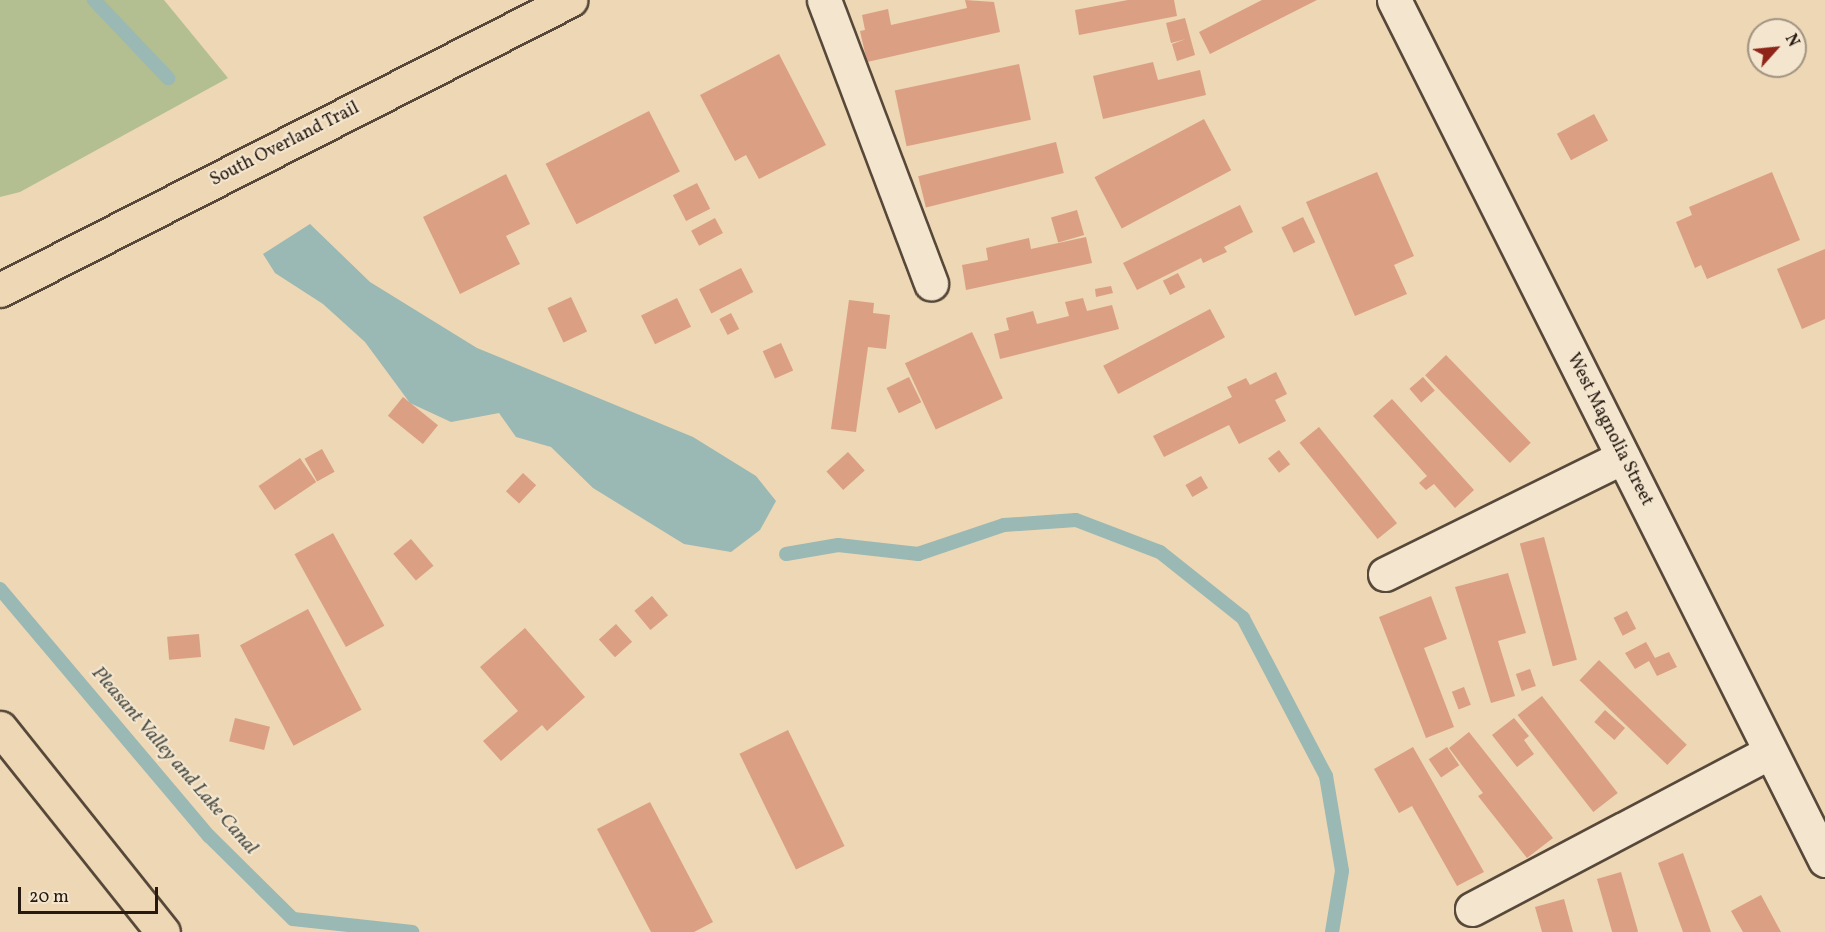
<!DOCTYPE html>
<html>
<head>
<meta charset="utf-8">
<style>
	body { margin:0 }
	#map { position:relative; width:1825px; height:932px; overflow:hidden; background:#edd7b4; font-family:Vollkorn,serif }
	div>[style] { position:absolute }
	.green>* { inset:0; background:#b3bf90 }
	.water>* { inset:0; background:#9ab8b4 }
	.stream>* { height:14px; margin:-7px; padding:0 7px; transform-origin:7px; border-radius:7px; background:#9ab8b4 }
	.building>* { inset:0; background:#db9f84; transform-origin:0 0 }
	.roads { filter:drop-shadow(2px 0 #574839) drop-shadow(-2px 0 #574839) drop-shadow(0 2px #574839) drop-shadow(0 -2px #574839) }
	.minor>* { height:33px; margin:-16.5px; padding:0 16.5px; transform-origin:16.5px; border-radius:16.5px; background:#f3e5ce }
	.major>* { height:33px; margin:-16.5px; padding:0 16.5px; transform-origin:16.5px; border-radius:16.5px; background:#edd7b4 }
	span { translate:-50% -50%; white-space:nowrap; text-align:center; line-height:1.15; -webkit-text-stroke:4.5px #f3e5ce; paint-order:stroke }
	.street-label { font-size:18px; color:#251910 }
	.water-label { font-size:20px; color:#4e5149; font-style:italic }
	.north { position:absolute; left:1747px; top:18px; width:60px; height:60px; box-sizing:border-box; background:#f3e5ce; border:2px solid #a19382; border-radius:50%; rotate:63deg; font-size:16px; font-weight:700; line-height:24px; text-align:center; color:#251910 }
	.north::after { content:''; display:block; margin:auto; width:21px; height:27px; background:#8f2418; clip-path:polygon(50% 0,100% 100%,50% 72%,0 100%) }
	.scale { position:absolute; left:18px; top:887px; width:140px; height:27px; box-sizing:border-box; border:3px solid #251910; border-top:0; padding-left:8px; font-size:18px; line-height:21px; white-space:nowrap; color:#251910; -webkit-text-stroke:4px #f3e5ce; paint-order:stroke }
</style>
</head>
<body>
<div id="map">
	<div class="green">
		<div style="clip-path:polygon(0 0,164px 0,228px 78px,20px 192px,0 197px)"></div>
	</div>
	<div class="water">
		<div style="clip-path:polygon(310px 224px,370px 282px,477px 348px,693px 437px,756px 476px,776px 501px,760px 530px,731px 552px,684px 544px,593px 488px,551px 447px,516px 437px,499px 413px,451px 422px,410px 403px,365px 342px,323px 304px,275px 273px,263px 254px)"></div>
	</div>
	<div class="stream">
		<div style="left:94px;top:0;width:108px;rotate:46.5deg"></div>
		<div style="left:786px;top:554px;width:53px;rotate:-9.8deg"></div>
		<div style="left:838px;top:545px;width:81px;rotate:6.4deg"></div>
		<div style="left:918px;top:554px;width:91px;rotate:-18.6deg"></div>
		<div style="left:1004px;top:525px;width:72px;rotate:-4deg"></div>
		<div style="left:1076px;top:520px;width:90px;rotate:20.9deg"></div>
		<div style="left:1160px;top:552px;width:106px;rotate:38.5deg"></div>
		<div style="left:1243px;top:618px;width:178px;rotate:62.3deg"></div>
		<div style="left:1326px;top:776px;width:96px;rotate:80.4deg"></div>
		<div style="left:1342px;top:871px;width:62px;rotate:99.3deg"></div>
		<div style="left:0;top:589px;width:324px;rotate:49.8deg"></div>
		<div style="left:209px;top:836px;width:118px;rotate:44.7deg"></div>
		<div style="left:293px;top:919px;width:120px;rotate:6.2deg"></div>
	</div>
	<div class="building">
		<div style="clip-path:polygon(965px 0,994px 2px,1000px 32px,867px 62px,860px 31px,865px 30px,862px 15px,888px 9px,891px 25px,967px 8px)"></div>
		<div style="clip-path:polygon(1128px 0,1174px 0,1177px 16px,1079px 35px,1075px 10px)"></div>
		<div style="clip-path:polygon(1262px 0,1317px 0,1210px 54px,1199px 32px)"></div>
		<div style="clip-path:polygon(1185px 18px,1195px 55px,1177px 61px,1172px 44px,1186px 39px,1171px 43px,1166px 23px)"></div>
		<div style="clip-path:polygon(779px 54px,826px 145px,759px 179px,746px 155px,735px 161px,700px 95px)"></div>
		<div style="clip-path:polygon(1153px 62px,1158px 80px,1200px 70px,1206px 95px,1103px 119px,1093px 76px)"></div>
		<div style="left:1019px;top:64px;width:57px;height:127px;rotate:78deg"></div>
		<div style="left:649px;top:111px;width:68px;height:116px;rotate:63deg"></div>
		<div style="left:1594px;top:114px;width:30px;height:42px;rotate:62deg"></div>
		<div style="left:1204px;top:119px;width:58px;height:124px;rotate:62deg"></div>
		<div style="left:1056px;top:142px;width:32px;height:142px;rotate:76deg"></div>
		<div style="clip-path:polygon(1377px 172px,1414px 256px,1394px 265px,1407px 294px,1355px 316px,1306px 202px)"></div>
		<div style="clip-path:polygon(1772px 172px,1800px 240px,1707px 279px,1701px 265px,1695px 268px,1676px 222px,1692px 215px,1689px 207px)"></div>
		<div style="clip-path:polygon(506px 174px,530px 224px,506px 236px,520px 264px,460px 294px,423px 217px)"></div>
		<div style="left:697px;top:183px;width:29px;height:27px;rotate:63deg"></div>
		<div style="clip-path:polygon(1240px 205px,1253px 232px,1224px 247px,1227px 252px,1203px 263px,1201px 258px,1137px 290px,1123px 263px)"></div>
		<div style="left:1077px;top:210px;width:26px;height:27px;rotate:74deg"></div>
		<div style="left:1303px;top:217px;width:28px;height:24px;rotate:64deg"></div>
		<div style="left:715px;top:218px;width:17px;height:27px;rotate:62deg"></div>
		<div style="clip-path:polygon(1086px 237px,1092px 263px,966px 290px,962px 265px,988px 260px,986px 248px,1029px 238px,1031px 249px)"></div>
		<div style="clip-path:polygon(1825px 249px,1825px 319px,1802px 329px,1777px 269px)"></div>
		<div style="left:741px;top:268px;width:27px;height:47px;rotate:63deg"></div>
		<div style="left:1178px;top:273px;width:16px;height:17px;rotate:63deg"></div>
		<div style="clip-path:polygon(1111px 286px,1113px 293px,1096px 297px,1095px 289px)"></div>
		<div style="left:571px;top:297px;width:38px;height:26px;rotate:65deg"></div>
		<div style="left:677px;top:298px;width:32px;height:40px;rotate:64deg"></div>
		<div style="clip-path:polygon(1083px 298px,1087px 311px,1112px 305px,1119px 329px,1000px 359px,994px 334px,1009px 330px,1006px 318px,1033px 311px,1037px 324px,1069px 316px,1065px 302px)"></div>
		<div style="clip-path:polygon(849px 300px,874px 303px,873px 313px,890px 315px,886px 349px,868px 347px,856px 432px,831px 429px)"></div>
		<div style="left:1210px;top:309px;width:32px;height:121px;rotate:62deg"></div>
		<div style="left:731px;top:313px;width:18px;height:13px;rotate:63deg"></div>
		<div style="left:972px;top:332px;width:73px;height:74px;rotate:65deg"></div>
		<div style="left:781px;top:343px;width:30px;height:20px;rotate:66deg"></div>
		<div style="left:1446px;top:355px;width:122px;height:29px;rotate:46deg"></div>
		<div style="clip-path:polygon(1276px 372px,1287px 394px,1275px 400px,1286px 421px,1239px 444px,1229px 425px,1164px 457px,1153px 436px,1232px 397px,1227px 387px,1246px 378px,1250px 385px)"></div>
		<div style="left:909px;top:377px;width:28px;height:25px;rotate:64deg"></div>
		<div style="left:1423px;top:377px;width:18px;height:18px;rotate:49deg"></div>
		<div style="left:403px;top:397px;width:45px;height:24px;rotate:39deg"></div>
		<div style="clip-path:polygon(1392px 399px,1474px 490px,1455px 508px,1434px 484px,1426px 490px,1419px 483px,1427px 476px,1373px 416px)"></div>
		<div style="left:1319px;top:427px;width:124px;height:25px;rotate:51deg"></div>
		<div style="left:322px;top:449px;width:26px;height:20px;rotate:61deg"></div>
		<div style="left:1279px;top:450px;width:18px;height:14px;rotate:52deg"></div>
		<div style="left:848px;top:452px;width:25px;height:29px;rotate:48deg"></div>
		<div style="left:300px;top:458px;width:29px;height:50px;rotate:56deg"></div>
		<div style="left:523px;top:473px;width:18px;height:25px;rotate:43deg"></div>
		<div style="left:1201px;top:476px;width:14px;height:18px;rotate:60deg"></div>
		<div style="left:333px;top:533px;width:106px;height:44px;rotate:61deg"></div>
		<div style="left:1544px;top:537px;width:127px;height:25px;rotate:75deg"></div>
		<div style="left:411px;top:539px;width:35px;height:23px;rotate:50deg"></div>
		<div style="clip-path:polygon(1508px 573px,1526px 633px,1498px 641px,1515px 696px,1491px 703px,1455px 587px)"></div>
		<div style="left:652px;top:596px;width:25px;height:23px;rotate:50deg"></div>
		<div style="clip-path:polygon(1431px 596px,1447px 639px,1424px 648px,1454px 727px,1426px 738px,1379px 617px)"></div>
		<div style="left:308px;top:609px;width:114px;height:77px;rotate:62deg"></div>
		<div style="left:1627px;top:611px;width:20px;height:15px;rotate:63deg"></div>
		<div style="left:616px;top:624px;width:24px;height:23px;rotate:48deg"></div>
		<div style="clip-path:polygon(525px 628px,585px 697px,547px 731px,542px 725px,501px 761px,483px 741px,518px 711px,480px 667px)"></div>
		<div style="left:199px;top:634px;width:23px;height:32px;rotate:85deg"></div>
		<div style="clip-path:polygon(1646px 642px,1655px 658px,1669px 652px,1677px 667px,1657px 676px,1649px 661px,1635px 669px,1625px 653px)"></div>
		<div style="left:1599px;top:660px;width:122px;height:28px;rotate:44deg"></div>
		<div style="left:1530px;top:669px;width:18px;height:15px;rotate:71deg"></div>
		<div style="left:1464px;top:687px;width:19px;height:13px;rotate:69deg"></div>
		<div style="left:1542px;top:696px;width:123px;height:31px;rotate:52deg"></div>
		<div style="left:1605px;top:710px;width:27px;height:16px;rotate:42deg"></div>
		<div style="left:235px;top:718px;width:36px;height:24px;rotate:14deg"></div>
		<div style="clip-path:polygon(1514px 718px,1529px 736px,1524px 740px,1534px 754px,1517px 767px,1492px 735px)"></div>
		<div style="left:788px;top:730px;width:129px;height:54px;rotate:64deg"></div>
		<div style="clip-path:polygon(1469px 732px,1553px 838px,1527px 858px,1478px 796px,1483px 793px,1449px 748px)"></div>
		<div style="clip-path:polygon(1413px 747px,1484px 872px,1457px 886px,1412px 806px,1399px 813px,1374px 769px)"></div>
		<div style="left:1447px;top:747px;width:22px;height:22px;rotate:56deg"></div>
		<div style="clip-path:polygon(650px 802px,713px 922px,694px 932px,651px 932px,597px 829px)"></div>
		<div style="clip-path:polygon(1683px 853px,1711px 932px,1683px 932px,1658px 863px)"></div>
		<div style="left:1621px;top:872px;width:62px;height:25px;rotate:74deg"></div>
		<div style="clip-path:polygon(1761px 895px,1781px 932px,1743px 932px,1731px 911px)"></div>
		<div style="clip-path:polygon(1564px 899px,1573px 932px,1542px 932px,1535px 907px)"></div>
	</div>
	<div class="roads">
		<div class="minor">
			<div style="left:824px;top:0;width:303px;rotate:69.3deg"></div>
			<div style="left:1394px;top:0;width:962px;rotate:63.38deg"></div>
			<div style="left:1385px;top:574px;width:265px;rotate:-26.2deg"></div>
			<div style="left:1472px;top:909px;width:337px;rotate:-27.8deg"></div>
		</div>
		<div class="major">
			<div style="left:0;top:290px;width:640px;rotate:-26.97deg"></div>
			<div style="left:0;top:728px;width:261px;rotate:51.4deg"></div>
		</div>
	</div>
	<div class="street-label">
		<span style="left:285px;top:145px;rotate:-27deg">South Overland Trail</span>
		<span style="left:1609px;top:430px;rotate:63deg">West Magnolia Street</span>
	</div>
	<div class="water-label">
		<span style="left:174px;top:761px;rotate:49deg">Pleasant Valley and Lake Canal</span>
	</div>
	<div class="north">N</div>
	<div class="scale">20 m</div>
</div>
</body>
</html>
